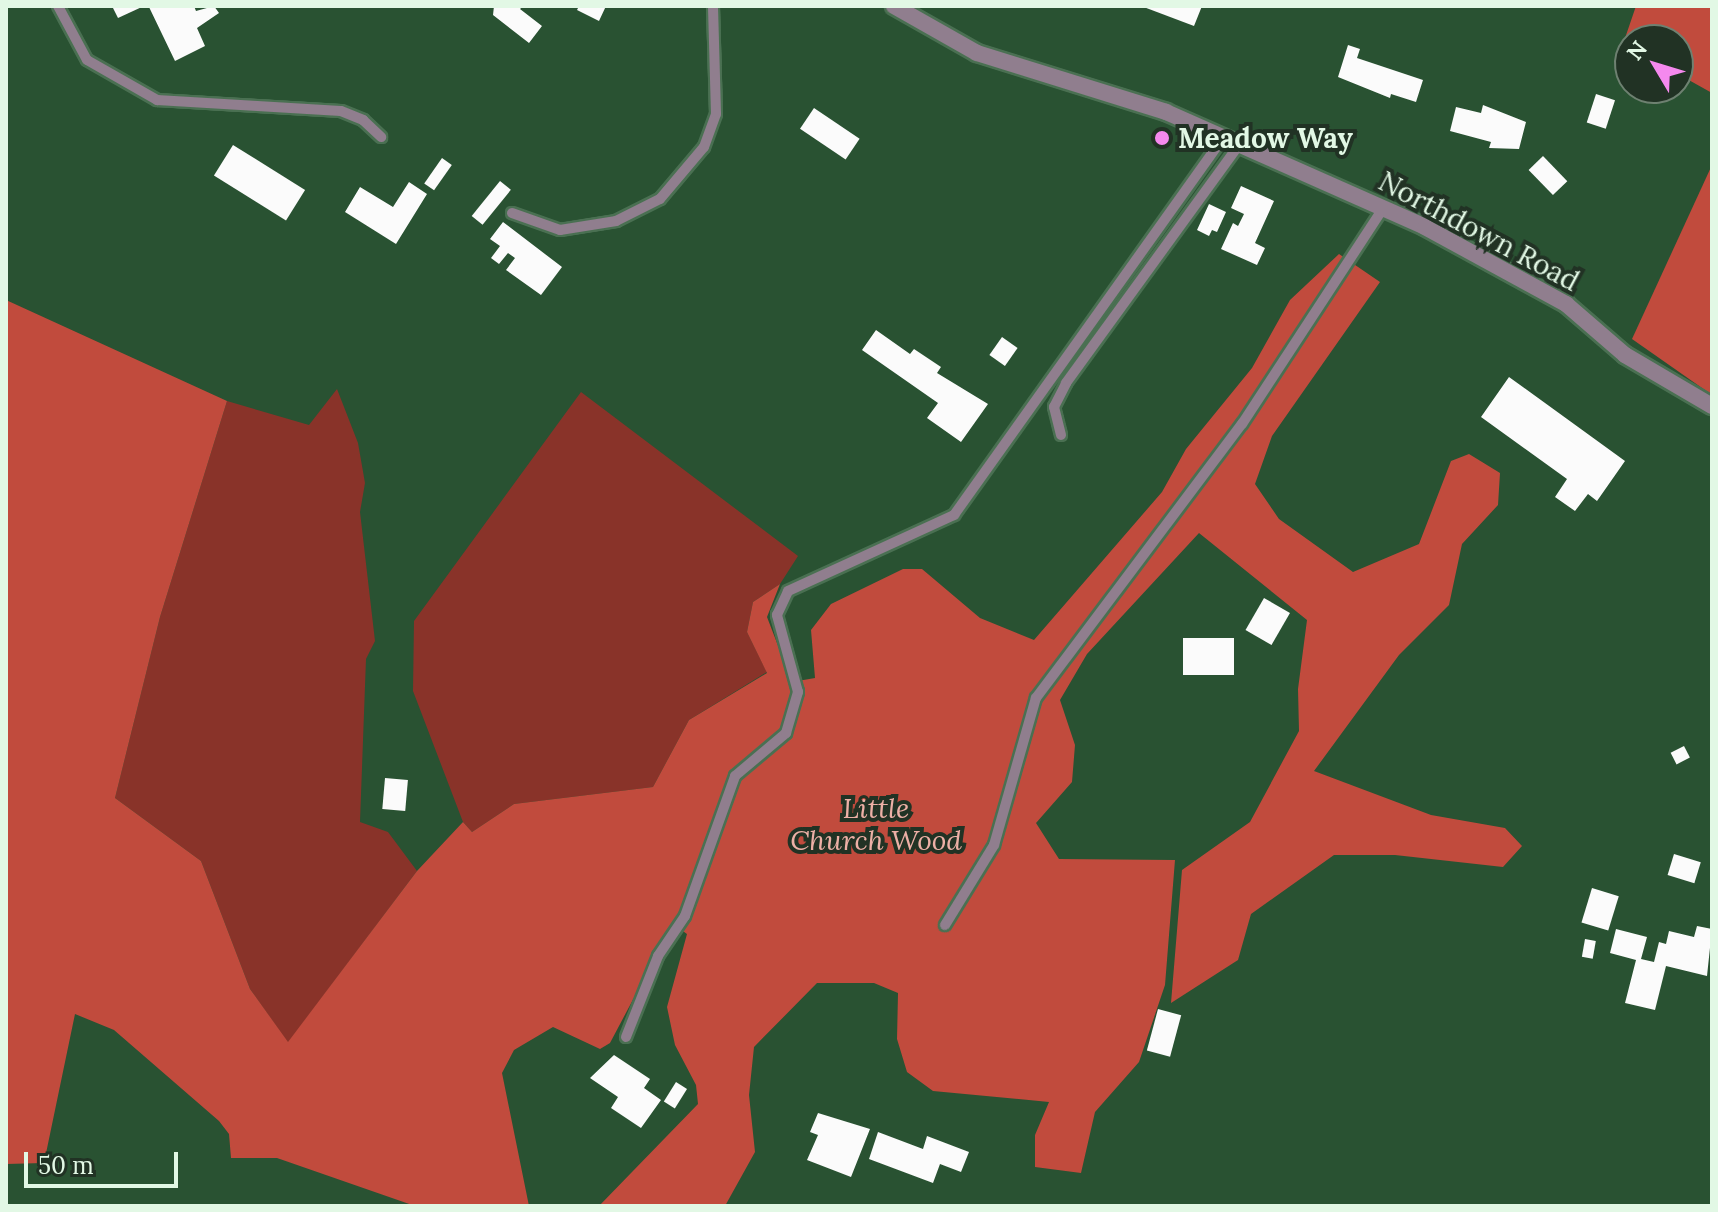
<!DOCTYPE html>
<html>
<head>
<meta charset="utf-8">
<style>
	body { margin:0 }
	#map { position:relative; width:1718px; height:1212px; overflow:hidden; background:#295232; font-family:Lora,serif }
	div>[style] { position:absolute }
	.green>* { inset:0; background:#893329 }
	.forest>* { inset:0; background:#c14b3d }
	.building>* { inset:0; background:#fbfbfb; transform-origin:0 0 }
	.roads { filter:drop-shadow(2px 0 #4a7052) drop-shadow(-2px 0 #4a7052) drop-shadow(0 2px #4a7052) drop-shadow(0 -2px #4a7052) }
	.service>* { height:10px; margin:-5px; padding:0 5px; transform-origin:5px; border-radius:5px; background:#907e8e }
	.tertiary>* { height:16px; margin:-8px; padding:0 8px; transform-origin:8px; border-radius:8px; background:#907e8e }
	.dots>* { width:22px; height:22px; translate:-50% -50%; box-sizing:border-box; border:4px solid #213224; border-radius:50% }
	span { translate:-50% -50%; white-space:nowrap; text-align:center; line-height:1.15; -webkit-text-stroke:8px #213224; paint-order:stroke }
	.poi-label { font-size:28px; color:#e2f8e5; font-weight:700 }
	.left { translate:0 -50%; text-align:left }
	.street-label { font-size:28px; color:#e2f8e5 }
	.park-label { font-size:28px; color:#edb0a6; font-style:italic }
	.frame { position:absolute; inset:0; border:8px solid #e2f8e5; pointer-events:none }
	.north { position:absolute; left:1614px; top:24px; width:80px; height:80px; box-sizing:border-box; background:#213224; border:2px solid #6e8171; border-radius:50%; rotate:308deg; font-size:22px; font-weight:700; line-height:32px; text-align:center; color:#e2f8e5 }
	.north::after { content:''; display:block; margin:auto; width:28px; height:36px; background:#f589ee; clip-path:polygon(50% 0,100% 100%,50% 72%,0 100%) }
	.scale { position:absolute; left:24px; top:1152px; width:154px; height:36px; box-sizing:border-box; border:4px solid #e2f8e5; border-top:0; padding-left:10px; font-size:24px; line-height:28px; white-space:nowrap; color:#e2f8e5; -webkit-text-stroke:6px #213224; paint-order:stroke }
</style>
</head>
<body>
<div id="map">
	<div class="green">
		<div style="clip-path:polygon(337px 389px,358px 443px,365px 483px,360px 512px,375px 641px,366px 659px,360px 822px,388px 832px,417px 871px,288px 1043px,250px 989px,201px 861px,115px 798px,160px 617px,227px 401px,309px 425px)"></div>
		<div style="clip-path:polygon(581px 392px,798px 556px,780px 584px,753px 602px,747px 632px,767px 672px,689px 720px,653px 787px,514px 804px,472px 832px,463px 822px,413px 691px,414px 621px)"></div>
	</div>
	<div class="forest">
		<div style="clip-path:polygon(1636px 6px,1712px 6px,1712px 93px,1678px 74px,1678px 40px,1630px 40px,1630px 48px,1623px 44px)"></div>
		<div style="clip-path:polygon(1712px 165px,1712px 395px,1632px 339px)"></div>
		<div style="clip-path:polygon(1339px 254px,1380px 282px,1272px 436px,1255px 484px,1279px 519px,1353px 572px,1419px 544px,1451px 461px,1469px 454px,1500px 473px,1498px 505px,1462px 544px,1449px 605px,1399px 655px,1314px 771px,1431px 815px,1505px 828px,1522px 846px,1503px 867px,1395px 855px,1334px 855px,1251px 914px,1238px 960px,1171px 1003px,1182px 870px,1250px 822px,1299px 731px,1298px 689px,1307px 620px,1199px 533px,1087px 654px,1060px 700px,1075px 745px,1072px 782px,1036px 823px,1059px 859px,1175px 860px,1165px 985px,1139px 1062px,1095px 1112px,1081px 1173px,1035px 1167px,1035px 1135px,1049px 1102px,933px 1091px,907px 1072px,897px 1039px,898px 993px,874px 983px,817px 983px,754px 1047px,749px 1095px,755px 1152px,725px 1206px,599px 1206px,698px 1104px,696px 1085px,675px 1045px,667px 1007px,687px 934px,673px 924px,610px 1043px,600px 1049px,553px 1027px,514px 1050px,502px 1073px,529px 1206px,415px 1206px,277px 1158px,231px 1158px,229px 1134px,219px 1121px,114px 1030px,75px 1014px,44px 1163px,6px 1164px,6px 300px,227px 401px,160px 617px,115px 798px,201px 861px,250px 989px,288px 1042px,417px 871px,463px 822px,472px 832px,514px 804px,653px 787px,689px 720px,767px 673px,747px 632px,753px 602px,780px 584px,767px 617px,792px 682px,815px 678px,811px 630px,831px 604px,903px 569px,922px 569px,980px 618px,1034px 640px,1162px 492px,1186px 449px,1252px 368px,1290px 300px)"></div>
	</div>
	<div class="building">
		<div style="clip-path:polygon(112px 6px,144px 6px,118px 18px)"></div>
		<div style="clip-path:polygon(194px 6px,196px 11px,214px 6px,219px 13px,197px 28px,205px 46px,175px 61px,149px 7px)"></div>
		<div style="clip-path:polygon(494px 6px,523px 6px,520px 9px,542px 26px,529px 43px,493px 15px)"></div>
		<div style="clip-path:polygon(579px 6px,606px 6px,599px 21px,577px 10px)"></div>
		<div style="clip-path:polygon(1141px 6px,1202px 6px,1194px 26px)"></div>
		<div style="clip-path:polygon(1348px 45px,1360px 49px,1357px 58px,1423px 80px,1416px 102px,1391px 94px,1390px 98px,1338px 77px)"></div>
		<div style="left:1596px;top:94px;width:20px;height:30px;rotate:18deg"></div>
		<div style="clip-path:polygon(1483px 105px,1526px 122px,1519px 149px,1489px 148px,1491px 142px,1450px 131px,1456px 107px,1481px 113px)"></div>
		<div style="left:814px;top:108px;width:55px;height:25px;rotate:34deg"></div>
		<div style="left:233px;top:145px;width:85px;height:36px;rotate:32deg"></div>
		<div style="left:1543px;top:156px;width:35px;height:20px;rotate:46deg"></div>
		<div style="left:442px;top:158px;width:12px;height:31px;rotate:35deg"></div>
		<div style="left:500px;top:181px;width:14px;height:45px;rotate:39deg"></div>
		<div style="clip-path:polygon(409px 182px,427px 194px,396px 244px,345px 212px,360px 187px,393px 207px)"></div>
		<div style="clip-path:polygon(1241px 186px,1274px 201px,1255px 243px,1265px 248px,1257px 265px,1221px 249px,1233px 223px,1238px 226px,1244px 214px,1231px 208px)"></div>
		<div style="clip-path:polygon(1209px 204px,1226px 212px,1217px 232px,1212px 230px,1209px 236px,1197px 230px)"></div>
		<div style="clip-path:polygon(503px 222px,562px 267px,541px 295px,506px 270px,515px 258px,508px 253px,499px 264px,491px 258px,500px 246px,490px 239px)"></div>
		<div style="clip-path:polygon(876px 330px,910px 354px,914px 349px,941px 367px,937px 373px,988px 404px,961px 442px,927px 418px,938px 403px,862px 350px)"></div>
		<div style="left:1002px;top:337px;width:19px;height:22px;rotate:35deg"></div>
		<div style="clip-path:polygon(1509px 377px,1625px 461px,1597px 501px,1588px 494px,1575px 511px,1555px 497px,1567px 479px,1481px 417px)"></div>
		<div style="left:1264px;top:598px;width:30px;height:37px;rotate:30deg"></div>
		<div style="left:1183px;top:638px;width:51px;height:37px"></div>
		<div style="left:1684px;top:746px;width:13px;height:15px;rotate:63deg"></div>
		<div style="left:385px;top:778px;width:23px;height:31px;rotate:5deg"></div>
		<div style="left:1674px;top:854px;width:28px;height:22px;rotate:17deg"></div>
		<div style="left:1592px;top:888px;width:28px;height:36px;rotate:17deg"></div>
		<div style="clip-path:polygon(1697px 926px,1712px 929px,1707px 976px,1666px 966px,1655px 1010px,1625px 1003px,1636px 960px,1610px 953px,1616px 929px,1647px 937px,1641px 959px,1654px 962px,1659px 942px,1666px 944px,1669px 931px,1694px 937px)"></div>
		<div style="left:1585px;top:939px;width:11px;height:18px;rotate:10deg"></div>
		<div style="left:1158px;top:1009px;width:24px;height:43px;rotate:15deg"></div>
		<div style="clip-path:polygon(614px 1055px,650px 1079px,644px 1088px,661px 1100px,641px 1128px,611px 1108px,618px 1097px,590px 1078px)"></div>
		<div style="left:676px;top:1082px;width:13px;height:23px;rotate:32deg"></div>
		<div style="clip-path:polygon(818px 1113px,870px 1129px,851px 1177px,807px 1160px,818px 1135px,810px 1132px)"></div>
		<div style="clip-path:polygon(878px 1132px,923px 1149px,927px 1136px,969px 1152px,961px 1172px,940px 1164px,933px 1183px,869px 1159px)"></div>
	</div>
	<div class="roads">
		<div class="service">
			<div style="left:58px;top:6px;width:61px;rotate:61.8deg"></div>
			<div style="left:87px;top:60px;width:81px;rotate:29.7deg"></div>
			<div style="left:157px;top:100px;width:184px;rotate:3.4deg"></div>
			<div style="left:341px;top:111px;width:24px;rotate:22deg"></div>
			<div style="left:363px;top:120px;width:25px;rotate:43deg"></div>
			<div style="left:512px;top:213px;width:51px;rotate:19.5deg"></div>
			<div style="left:560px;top:230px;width:57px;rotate:-9.1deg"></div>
			<div style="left:616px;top:221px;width:49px;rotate:-26.6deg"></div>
			<div style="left:660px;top:199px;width:68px;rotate:-49.8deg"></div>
			<div style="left:704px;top:147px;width:35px;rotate:-70deg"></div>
			<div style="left:716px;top:114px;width:108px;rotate:-91.6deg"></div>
			<div style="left:1061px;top:435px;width:29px;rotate:-104deg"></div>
			<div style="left:1054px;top:407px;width:27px;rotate:-63deg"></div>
			<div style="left:1066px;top:383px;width:298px;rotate:-54deg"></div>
			<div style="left:945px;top:925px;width:94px;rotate:-58.5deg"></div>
			<div style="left:994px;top:845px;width:153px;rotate:-74.1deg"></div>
			<div style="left:1036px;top:698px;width:343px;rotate:-53.1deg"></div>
			<div style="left:1242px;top:424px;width:259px;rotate:-56.8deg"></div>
			<div style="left:626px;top:1037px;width:87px;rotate:-68.4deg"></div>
			<div style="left:658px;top:956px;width:48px;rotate:-56deg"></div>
			<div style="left:685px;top:916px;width:149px;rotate:-70.3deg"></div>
			<div style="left:735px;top:776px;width:67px;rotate:-40.1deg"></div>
			<div style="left:786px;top:733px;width:43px;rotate:-73.7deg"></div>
			<div style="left:798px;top:692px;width:80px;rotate:-105.3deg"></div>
			<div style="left:777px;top:615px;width:26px;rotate:-65deg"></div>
			<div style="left:788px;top:591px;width:183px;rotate:-24.6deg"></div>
			<div style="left:954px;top:515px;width:465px;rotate:-54.5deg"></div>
		</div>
		<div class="tertiary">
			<div style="left:894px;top:6px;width:95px;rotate:29.5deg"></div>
			<div style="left:977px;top:53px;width:198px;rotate:17.3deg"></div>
			<div style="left:1166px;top:112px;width:283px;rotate:23.9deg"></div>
			<div style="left:1425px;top:227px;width:161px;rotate:28.6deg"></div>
			<div style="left:1566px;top:304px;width:78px;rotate:40.8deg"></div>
			<div style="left:1625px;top:355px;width:101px;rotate:30.4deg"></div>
		</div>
	</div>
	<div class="dots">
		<div style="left:1162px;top:138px;background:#f589ee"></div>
	</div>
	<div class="poi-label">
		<span class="left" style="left:1178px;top:138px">Meadow Way</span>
	</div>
	<div class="street-label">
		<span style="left:1479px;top:231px;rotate:28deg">Northdown Road</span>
	</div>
	<div class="park-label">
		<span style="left:876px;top:824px">Little<br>Church Wood</span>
	</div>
	<div class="frame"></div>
	<div class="north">N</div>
	<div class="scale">50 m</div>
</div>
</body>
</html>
